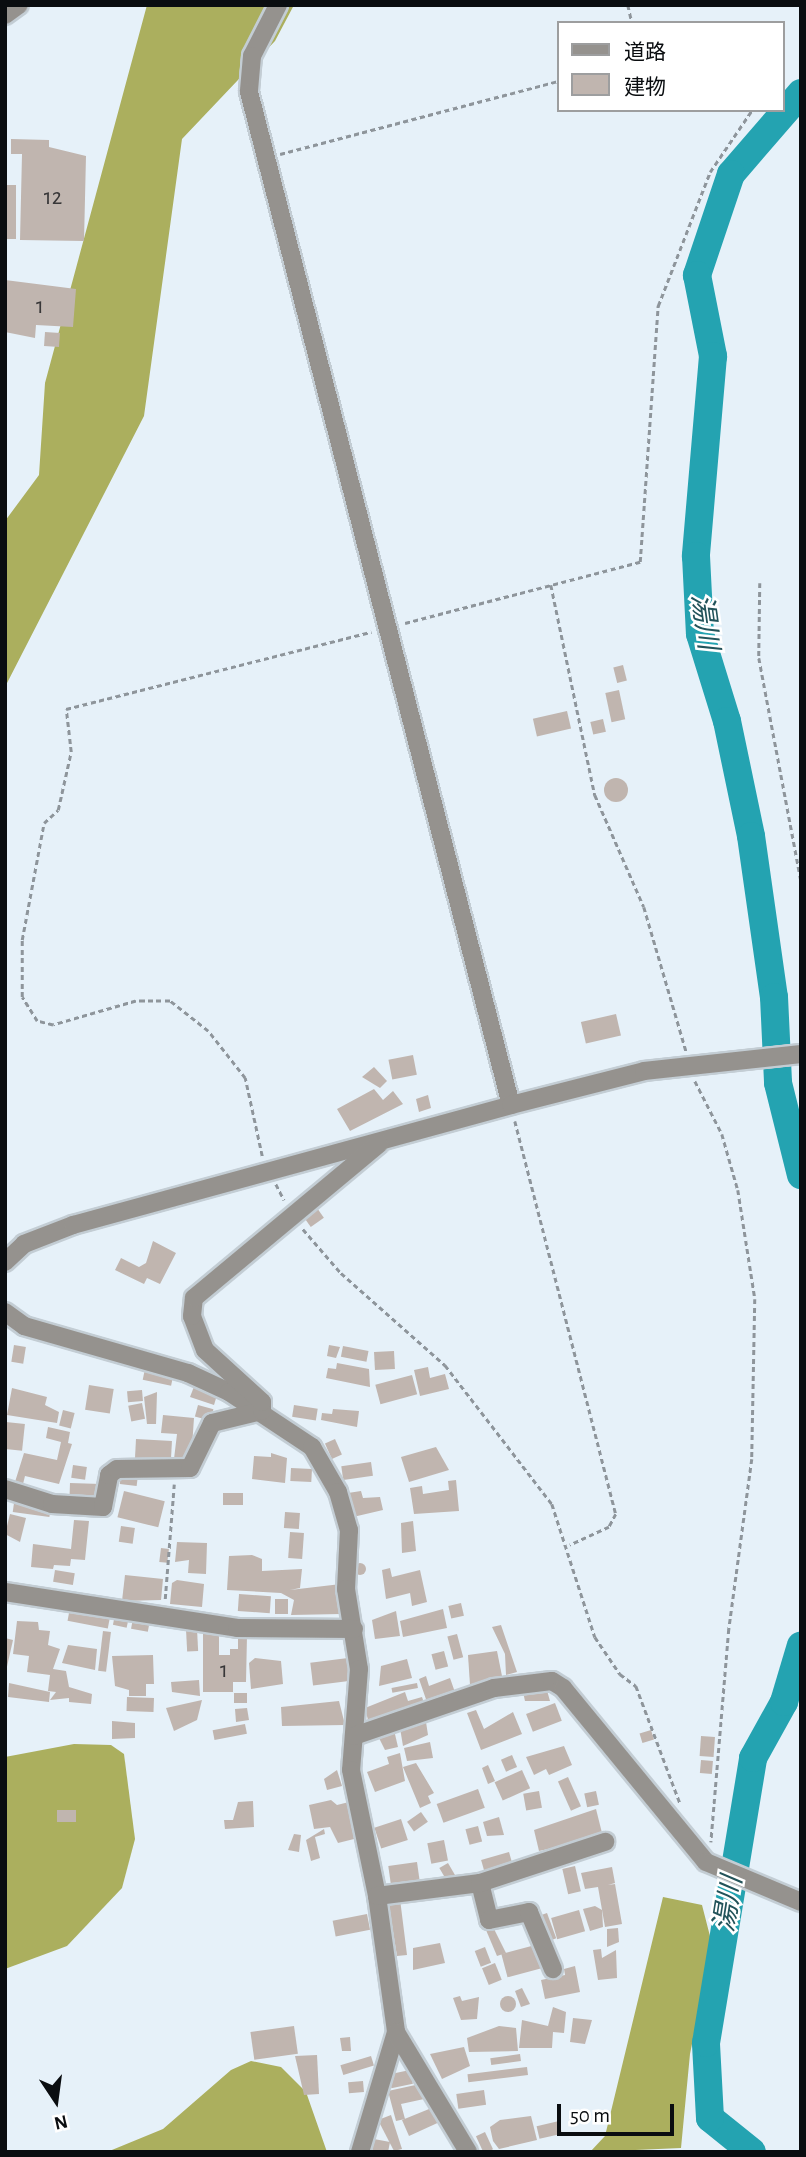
<!DOCTYPE html>
<html>
<head>
<meta charset="utf-8">
<style>
	body { margin:0 }
	#map { position:relative; width:806px; height:2157px; overflow:hidden; background:#e6f1f9; font-family:"Alegreya Sans","Noto Sans JP",sans-serif }
	div>[style] { position:absolute }
	.forest>* { inset:0; background:#abaf5e }
	.river>* { height:28px; margin:-14px; padding:0 14px; transform-origin:14px; border-radius:14px; background:#24a3b1 }
	.building>* { inset:0; background:#c0b5af; transform-origin:0 0 }
	.round { border-radius:50% }
	.path>* { height:2.5px; margin-top:-1.25px; transform-origin:0; background:repeating-linear-gradient(90deg,#8e959b 0 5px,transparent 0 8.5px) }
	.roads { filter:drop-shadow(2px 0 #c3cdd4) drop-shadow(-2px 0 #c3cdd4) drop-shadow(0 2px #c3cdd4) drop-shadow(0 -2px #c3cdd4) }
	.street>* { height:18px; margin:-9px; padding:0 9px; transform-origin:9px; border-radius:9px; background:#95928e }
	span { translate:-50% -50%; white-space:nowrap; text-align:center; line-height:1.15; -webkit-text-stroke:5px #fff; paint-order:stroke }
	.number-label { font-size:23px; color:#383738 }
	.number-label span { -webkit-text-stroke-width:0 }
	.water-label { font-size:28px; color:#22535a; font-style:italic }
	.frame { position:absolute; inset:0; border:7px solid #0a0d10; pointer-events:none }
	.legend { position:absolute; left:557px; top:21px; width:228px; height:91px; box-sizing:border-box; background:#fff; border:2px solid #9d9e9f; margin:0; padding:9px 12px; list-style:none; font-size:21px; color:#0a0d10 }
	.legend li { display:flex; align-items:center; gap:14px; height:35px }
	.legend b { width:35px; border:2px solid #9d9e9f }
	.north { position:absolute; left:21px; top:2066px; width:70px; height:70px; -webkit-text-stroke:5px #fff; paint-order:stroke; rotate:167deg; font-size:19px; font-weight:700; line-height:28px; text-align:center; color:#0a0d10 }
	.north::after { content:''; display:block; margin:auto; width:24px; height:32px; background:#0a0d10; clip-path:polygon(50% 0,100% 100%,50% 72%,0 100%) }
	.scale { position:absolute; left:557px; top:2104px; width:117px; height:32px; box-sizing:border-box; border:4px solid #0a0d10; border-top:0; padding-left:9px; font-size:21px; line-height:24px; white-space:nowrap; color:#0a0d10; -webkit-text-stroke:5px #fff; paint-order:stroke }
</style>
</head>
<body>
<div id="map">
	<div class="forest">
		<div style="clip-path:polygon(147px 5px,294px 5px,275px 41px,182px 139px,144px 416px,5px 687px,5px 521px,39px 475px,45px 383px)"></div>
		<div style="clip-path:polygon(74px 1744px,111px 1745px,124px 1754px,135px 1839px,122px 1888px,67px 1946px,5px 1969px,5px 1757px)"></div>
		<div style="clip-path:polygon(663px 1897px,702px 1905px,712px 1944px,690px 2054px,681px 2148px,590px 2152px,605px 2136px)"></div>
		<div style="clip-path:polygon(251px 2061px,281px 2067px,306px 2092px,327px 2152px,107px 2152px,163px 2129px,231px 2070px)"></div>
	</div>
	<div class="river">
		<div style="left:801px;top:93px;width:107px;rotate:130.8deg"></div>
		<div style="left:731px;top:174px;width:107px;rotate:108.6deg"></div>
		<div style="left:697px;top:275px;width:83px;rotate:78.8deg"></div>
		<div style="left:713px;top:356px;width:201px;rotate:94.9deg"></div>
		<div style="left:696px;top:556px;width:78px;rotate:87.1deg"></div>
		<div style="left:700px;top:634px;width:91px;rotate:72.8deg"></div>
		<div style="left:727px;top:721px;width:117px;rotate:78.2deg"></div>
		<div style="left:751px;top:836px;width:163px;rotate:81.9deg"></div>
		<div style="left:774px;top:997px;width:86px;rotate:87.3deg"></div>
		<div style="left:778px;top:1083px;width:95px;rotate:76deg"></div>
		<div style="left:752px;top:2152px;width:54px;rotate:-141deg"></div>
		<div style="left:710px;top:2118px;width:75px;rotate:-93.1deg"></div>
		<div style="left:706px;top:2043px;width:289px;rotate:-80.6deg"></div>
		<div style="left:753px;top:1758px;width:64px;rotate:-61deg"></div>
		<div style="left:784px;top:1702px;width:59px;rotate:-73.4deg"></div>
	</div>
	<div class="building">
		<div style="clip-path:polygon(11px 139px,49px 140px,49px 147px,86px 156px,84px 241px,20px 240px,22px 154px,11px 154px)"></div>
		<div style="left:5px;top:185px;width:11px;height:54px"></div>
		<div style="clip-path:polygon(5px 280px,76px 289px,73px 327px,36px 325px,35px 338px,5px 332px)"></div>
		<div style="left:45px;top:332px;width:15px;height:14px;rotate:4deg"></div>
		<div style="left:623px;top:665px;width:16px;height:10px;rotate:76deg"></div>
		<div style="left:619px;top:690px;width:30px;height:14px;rotate:78deg"></div>
		<div style="left:567px;top:711px;width:18px;height:35px;rotate:77deg"></div>
		<div style="left:603px;top:719px;width:13px;height:13px;rotate:77deg"></div>
		<div class="round" style="left:604px;top:778px;width:24px;height:24px"></div>
		<div style="left:616px;top:1014px;width:22px;height:36px;rotate:77deg"></div>
		<div style="left:413px;top:1055px;width:20px;height:25px;rotate:79deg"></div>
		<div style="clip-path:polygon(374px 1067px,387px 1081px,380px 1088px,362px 1077px)"></div>
		<div style="clip-path:polygon(374px 1089px,383px 1100px,393px 1091px,403px 1104px,350px 1131px,337px 1109px)"></div>
		<div style="clip-path:polygon(428px 1095px,431px 1108px,419px 1112px,416px 1099px)"></div>
		<div style="left:317px;top:1208px;width:12px;height:16px;rotate:55deg"></div>
		<div style="clip-path:polygon(153px 1241px,176px 1253px,160px 1284px,147px 1278px,144px 1284px,115px 1270px,121px 1258px,139px 1267px,146px 1263px)"></div>
		<div style="left:14px;top:1345px;width:12px;height:17px;rotate:9deg"></div>
		<div style="clip-path:polygon(329px 1345px,340px 1347px,336px 1358px,327px 1356px)"></div>
		<div style="left:343px;top:1346px;width:26px;height:11px;rotate:11deg"></div>
		<div style="left:394px;top:1351px;width:18px;height:20px;rotate:87deg"></div>
		<div style="clip-path:polygon(337px 1363px,369px 1369px,370px 1387px,326px 1378px,328px 1368px,336px 1369px)"></div>
		<div style="clip-path:polygon(428px 1367px,430px 1378px,445px 1374px,449px 1389px,420px 1396px,414px 1370px)"></div>
		<div style="left:145px;top:1369px;width:29px;height:11px;rotate:12deg"></div>
		<div style="left:412px;top:1375px;width:20px;height:38px;rotate:75deg"></div>
		<div style="clip-path:polygon(195px 1384px,217px 1395px,214px 1405px,190px 1397px)"></div>
		<div style="left:89px;top:1385px;width:25px;height:25px;rotate:9deg"></div>
		<div style="clip-path:polygon(12px 1388px,47px 1397px,45px 1405px,59px 1412px,57px 1423px,7px 1415px)"></div>
		<div style="left:142px;top:1390px;width:11px;height:15px;rotate:85deg"></div>
		<div style="clip-path:polygon(157px 1392px,156px 1424px,147px 1424px,144px 1397px)"></div>
		<div style="left:142px;top:1403px;width:16px;height:14px;rotate:79deg"></div>
		<div style="left:198px;top:1405px;width:16px;height:12px;rotate:15deg"></div>
		<div style="left:294px;top:1405px;width:24px;height:12px;rotate:9deg"></div>
		<div style="clip-path:polygon(333px 1409px,359px 1411px,357px 1427px,321px 1420px,322px 1413px,332px 1414px)"></div>
		<div style="left:63px;top:1410px;width:12px;height:16px;rotate:14deg"></div>
		<div style="clip-path:polygon(163px 1415px,194px 1418px,191px 1461px,174px 1459px,177px 1434px,161px 1433px)"></div>
		<div style="left:6px;top:1422px;width:19px;height:27px;rotate:6deg"></div>
		<div style="clip-path:polygon(48px 1427px,70px 1432px,68px 1443px,72px 1444px,59px 1484px,25px 1476px,23px 1484px,15px 1482px,24px 1453px,57px 1460px,61px 1442px,46px 1438px)"></div>
		<div style="left:136px;top:1439px;width:36px;height:21px;rotate:3deg"></div>
		<div style="left:335px;top:1439px;width:17px;height:11px;rotate:66deg"></div>
		<div style="clip-path:polygon(436px 1447px,449px 1470px,409px 1482px,401px 1457px)"></div>
		<div style="clip-path:polygon(271px 1453px,287px 1458px,285px 1483px,252px 1479px,254px 1456px,271px 1457px)"></div>
		<div style="left:371px;top:1462px;width:14px;height:30px;rotate:82deg"></div>
		<div style="left:73px;top:1465px;width:14px;height:13px;rotate:8deg"></div>
		<div style="left:291px;top:1468px;width:21px;height:13px;rotate:3deg"></div>
		<div style="left:121px;top:1474px;width:17px;height:10px;rotate:7deg"></div>
		<div style="clip-path:polygon(456px 1480px,459px 1511px,414px 1514px,410px 1488px,422px 1486px,423px 1494px,449px 1490px,448px 1481px)"></div>
		<div style="left:70px;top:1483px;width:31px;height:16px;rotate:2deg"></div>
		<div style="left:124px;top:1491px;width:42px;height:27px;rotate:14deg"></div>
		<div style="clip-path:polygon(361px 1491px,363px 1498px,380px 1497px,383px 1510px,353px 1517px,348px 1493px)"></div>
		<div style="left:223px;top:1493px;width:20px;height:12px"></div>
		<div style="left:14px;top:1503px;width:37px;height:9px;rotate:8deg"></div>
		<div style="left:285px;top:1512px;width:15px;height:16px;rotate:4deg"></div>
		<div style="clip-path:polygon(10px 1514px,26px 1518px,20px 1542px,5px 1534px)"></div>
		<div style="clip-path:polygon(74px 1520px,89px 1521px,85px 1560px,71px 1559px,70px 1566px,54px 1565px,53px 1569px,31px 1567px,33px 1544px,71px 1549px)"></div>
		<div style="clip-path:polygon(413px 1521px,416px 1551px,402px 1553px,401px 1523px)"></div>
		<div style="left:121px;top:1526px;width:14px;height:16px;rotate:8deg"></div>
		<div style="left:290px;top:1532px;width:14px;height:26px;rotate:4deg"></div>
		<div style="clip-path:polygon(177px 1542px,207px 1543px,206px 1574px,188px 1573px,189px 1560px,175px 1562px)"></div>
		<div style="left:161px;top:1548px;width:8px;height:14px;rotate:7deg"></div>
		<div style="clip-path:polygon(252px 1555px,262px 1559px,262px 1571px,302px 1569px,300px 1588px,290px 1590px,341px 1584px,340px 1614px,291px 1615px,294px 1600px,281px 1593px,227px 1590px,229px 1556px)"></div>
		<div class="round" style="left:354px;top:1563px;width:12px;height:12px"></div>
		<div style="clip-path:polygon(390px 1568px,392px 1577px,420px 1570px,427px 1602px,412px 1606px,410px 1593px,386px 1599px,382px 1570px)"></div>
		<div style="left:55px;top:1570px;width:20px;height:12px;rotate:9deg"></div>
		<div style="clip-path:polygon(125px 1575px,163px 1579px,161px 1600px,122px 1601px)"></div>
		<div style="clip-path:polygon(177px 1580px,204px 1584px,202px 1607px,170px 1604px,172px 1583px)"></div>
		<div style="left:239px;top:1594px;width:32px;height:17px;rotate:4deg"></div>
		<div style="left:275px;top:1599px;width:13px;height:15px"></div>
		<div style="left:461px;top:1603px;width:13px;height:13px;rotate:77deg"></div>
		<div style="left:70px;top:1608px;width:41px;height:13px;rotate:11deg"></div>
		<div style="clip-path:polygon(443px 1609px,447px 1628px,403px 1637px,400px 1621px)"></div>
		<div style="clip-path:polygon(396px 1611px,400px 1636px,375px 1639px,372px 1620px)"></div>
		<div style="left:115px;top:1615px;width:14px;height:10px;rotate:12deg"></div>
		<div style="left:133px;top:1618px;width:17px;height:11px;rotate:10deg"></div>
		<div style="clip-path:polygon(17px 1621px,38px 1622px,39px 1630px,50px 1631px,48px 1645px,60px 1649px,53px 1669px,66px 1671px,69px 1687px,92px 1694px,91px 1704px,69px 1702px,69px 1698px,50px 1700px,56px 1692px,48px 1691px,50px 1675px,27px 1672px,29px 1656px,13px 1654px)"></div>
		<div style="clip-path:polygon(501px 1625px,517px 1672px,506px 1675px,505px 1654px,492px 1627px)"></div>
		<div style="left:197px;top:1629px;width:22px;height:11px;rotate:87deg"></div>
		<div style="left:103px;top:1631px;width:8px;height:40px;rotate:7deg"></div>
		<div style="clip-path:polygon(203px 1632px,219px 1632px,219px 1655px,230px 1655px,230px 1649px,238px 1649px,238px 1636px,247px 1636px,246px 1682px,233px 1682px,233px 1692px,203px 1692px)"></div>
		<div style="left:457px;top:1634px;width:24px;height:10px;rotate:75deg"></div>
		<div style="clip-path:polygon(5px 1638px,13px 1640px,6px 1671px,5px 1671px)"></div>
		<div style="clip-path:polygon(68px 1645px,97px 1649px,95px 1670px,62px 1663px)"></div>
		<div style="left:444px;top:1651px;width:16px;height:13px;rotate:75deg"></div>
		<div style="clip-path:polygon(497px 1651px,502px 1676px,470px 1685px,468px 1655px)"></div>
		<div style="clip-path:polygon(153px 1655px,154px 1684px,146px 1684px,146px 1696px,129px 1696px,129px 1690px,115px 1686px,112px 1656px)"></div>
		<div style="clip-path:polygon(255px 1658px,281px 1661px,283px 1684px,251px 1689px,249px 1663px)"></div>
		<div style="left:348px;top:1658px;width:23px;height:38px;rotate:83deg"></div>
		<div style="clip-path:polygon(407px 1659px,412px 1678px,379px 1686px,381px 1666px)"></div>
		<div style="clip-path:polygon(426px 1676px,429px 1686px,450px 1678px,457px 1698px,429px 1708px,419px 1679px)"></div>
		<div style="clip-path:polygon(199px 1680px,200px 1696px,172px 1692px,171px 1682px)"></div>
		<div style="clip-path:polygon(9px 1683px,50px 1692px,49px 1702px,8px 1697px)"></div>
		<div style="left:417px;top:1683px;width:5px;height:26px;rotate:79deg"></div>
		<div style="clip-path:polygon(546px 1687px,550px 1701px,525px 1701px,523px 1692px)"></div>
		<div style="clip-path:polygon(405px 1692px,408px 1701px,422px 1697px,426px 1709px,368px 1720px,365px 1708px)"></div>
		<div style="left:234px;top:1693px;width:13px;height:10px"></div>
		<div style="left:127px;top:1697px;width:27px;height:14px;rotate:2deg"></div>
		<div style="clip-path:polygon(202px 1700px,197px 1720px,174px 1731px,166px 1708px)"></div>
		<div style="clip-path:polygon(339px 1701px,345px 1725px,282px 1726px,281px 1707px)"></div>
		<div style="left:555px;top:1703px;width:19px;height:31px;rotate:69deg"></div>
		<div style="clip-path:polygon(247px 1708px,249px 1720px,236px 1722px,235px 1709px)"></div>
		<div style="clip-path:polygon(476px 1710px,484px 1729px,513px 1712px,522px 1734px,481px 1750px,467px 1713px)"></div>
		<div style="clip-path:polygon(112px 1721px,135px 1723px,135px 1738px,112px 1739px)"></div>
		<div style="clip-path:polygon(426px 1722px,428px 1735px,403px 1746px,400px 1728px)"></div>
		<div style="left:245px;top:1724px;width:10px;height:33px;rotate:79deg"></div>
		<div style="clip-path:polygon(394px 1730px,398px 1747px,385px 1750px,377px 1734px)"></div>
		<div style="left:651px;top:1730px;width:10px;height:12px;rotate:73deg"></div>
		<div style="left:701px;top:1736px;width:14px;height:20px;rotate:4deg"></div>
		<div style="clip-path:polygon(430px 1742px,433px 1758px,407px 1761px,404px 1748px)"></div>
		<div style="clip-path:polygon(564px 1746px,572px 1765px,549px 1775px,546px 1769px,534px 1775px,526px 1757px)"></div>
		<div style="clip-path:polygon(400px 1753px,405px 1781px,375px 1792px,367px 1772px,389px 1764px,387px 1757px)"></div>
		<div style="left:512px;top:1755px;width:13px;height:12px;rotate:67deg"></div>
		<div style="left:701px;top:1760px;width:12px;height:13px;rotate:5deg"></div>
		<div style="clip-path:polygon(416px 1763px,434px 1793px,428px 1796px,431px 1803px,420px 1808px,403px 1767px)"></div>
		<div style="clip-path:polygon(488px 1765px,495px 1781px,488px 1784px,482px 1768px)"></div>
		<div style="clip-path:polygon(337px 1770px,342px 1786px,327px 1790px,324px 1779px)"></div>
		<div style="left:522px;top:1770px;width:20px;height:30px;rotate:66deg"></div>
		<div style="left:568px;top:1777px;width:32px;height:11px;rotate:66deg"></div>
		<div style="left:478px;top:1789px;width:20px;height:44px;rotate:70deg"></div>
		<div style="left:539px;top:1791px;width:17px;height:16px;rotate:80deg"></div>
		<div style="left:596px;top:1791px;width:14px;height:12px;rotate:78deg"></div>
		<div style="clip-path:polygon(331px 1800px,337px 1805px,349px 1802px,354px 1839px,338px 1843px,330px 1827px,314px 1829px,309px 1805px)"></div>
		<div style="clip-path:polygon(253px 1801px,254px 1827px,225px 1829px,224px 1820px,233px 1820px,238px 1802px)"></div>
		<div style="clip-path:polygon(596px 1809px,603px 1837px,539px 1851px,534px 1830px)"></div>
		<div style="left:57px;top:1810px;width:19px;height:12px"></div>
		<div style="left:421px;top:1812px;width:12px;height:17px;rotate:55deg"></div>
		<div style="clip-path:polygon(499px 1817px,504px 1835px,487px 1836px,483px 1822px)"></div>
		<div style="left:401px;top:1819px;width:22px;height:28px;rotate:72deg"></div>
		<div style="left:478px;top:1826px;width:16px;height:13px;rotate:75deg"></div>
		<div style="clip-path:polygon(324px 1829px,325px 1834px,315px 1837px,320px 1858px,311px 1861px,306px 1840px)"></div>
		<div style="clip-path:polygon(294px 1834px,301px 1835px,299px 1852px,288px 1850px)"></div>
		<div style="left:444px;top:1840px;width:21px;height:17px;rotate:79deg"></div>
		<div style="left:509px;top:1852px;width:15px;height:29px;rotate:74deg"></div>
		<div style="left:417px;top:1862px;width:22px;height:29px;rotate:82deg"></div>
		<div style="left:448px;top:1863px;width:16px;height:10px;rotate:60deg"></div>
		<div style="left:575px;top:1866px;width:26px;height:13px;rotate:77deg"></div>
		<div style="clip-path:polygon(612px 1867px,615px 1883px,608px 1885px,615px 1884px,622px 1924px,605px 1927px,598px 1887px,585px 1889px,581px 1873px)"></div>
		<div style="clip-path:polygon(400px 1899px,407px 1955px,397px 1956px,388px 1901px)"></div>
		<div style="clip-path:polygon(595px 1906px,602px 1910px,603px 1927px,590px 1931px,583px 1909px)"></div>
		<div style="left:579px;top:1910px;width:22px;height:29px;rotate:74deg"></div>
		<div style="left:547px;top:1913px;width:27px;height:9px;rotate:70deg"></div>
		<div style="left:367px;top:1914px;width:16px;height:35px;rotate:79deg"></div>
		<div style="clip-path:polygon(493px 1927px,506px 1953px,497px 1956px,486px 1930px)"></div>
		<div style="clip-path:polygon(618px 1928px,619px 1942px,607px 1947px,607px 1929px)"></div>
		<div style="clip-path:polygon(440px 1943px,445px 1963px,413px 1970px,413px 1948px)"></div>
		<div style="left:539px;top:1944px;width:24px;height:39px;rotate:75deg"></div>
		<div style="left:485px;top:1947px;width:17px;height:11px;rotate:69deg"></div>
		<div style="clip-path:polygon(601px 1949px,602px 1958px,616px 1950px,617px 1978px,598px 1980px,593px 1950px)"></div>
		<div style="left:495px;top:1963px;width:18px;height:14px;rotate:68deg"></div>
		<div style="clip-path:polygon(575px 1966px,580px 1992px,545px 1999px,541px 1980px,565px 1975px,564px 1969px)"></div>
		<div style="clip-path:polygon(522px 1988px,530px 2004px,521px 2007px,515px 1991px)"></div>
		<div class="round" style="left:500px;top:1996px;width:16px;height:16px"></div>
		<div style="clip-path:polygon(460px 1996px,462px 2001px,479px 1997px,477px 2019px,461px 2020px,453px 1998px)"></div>
		<div style="clip-path:polygon(553px 2007px,566px 2012px,564px 2033px,553px 2032px,552px 2048px,519px 2048px,522px 2020px,548px 2026px)"></div>
		<div style="clip-path:polygon(573px 2018px,592px 2020px,585px 2044px,570px 2042px)"></div>
		<div style="left:294px;top:2026px;width:28px;height:44px;rotate:82deg"></div>
		<div style="clip-path:polygon(499px 2026px,516px 2028px,518px 2051px,469px 2052px,467px 2038px)"></div>
		<div style="clip-path:polygon(350px 2037px,351px 2051px,342px 2051px,340px 2038px)"></div>
		<div style="clip-path:polygon(464px 2047px,470px 2066px,442px 2079px,430px 2054px)"></div>
		<div style="left:520px;top:2054px;width:7px;height:30px;rotate:82deg"></div>
		<div style="clip-path:polygon(317px 2055px,319px 2094px,304px 2095px,295px 2056px)"></div>
		<div style="left:371px;top:2056px;width:10px;height:32px;rotate:73deg"></div>
		<div style="left:527px;top:2067px;width:8px;height:60px;rotate:83deg"></div>
		<div style="left:410px;top:2070px;width:14px;height:22px;rotate:78deg"></div>
		<div style="left:363px;top:2081px;width:11px;height:15px;rotate:85deg"></div>
		<div style="clip-path:polygon(420px 2084px,424px 2099px,401px 2104px,405px 2119px,396px 2121px,388px 2091px)"></div>
		<div style="left:484px;top:2090px;width:15px;height:28px;rotate:82deg"></div>
		<div style="clip-path:polygon(434px 2107px,444px 2120px,409px 2136px,402px 2120px)"></div>
		<div style="clip-path:polygon(391px 2115px,402px 2149px,394px 2151px,378px 2120px)"></div>
		<div style="clip-path:polygon(531px 2116px,537px 2140px,499px 2149px,493px 2141px,490px 2127px,500px 2120px)"></div>
		<div style="left:559px;top:2121px;width:13px;height:23px;rotate:77deg"></div>
		<div style="left:485px;top:2132px;width:19px;height:10px;rotate:65deg"></div>
		<div style="clip-path:polygon(374px 2139px,390px 2142px,388px 2152px,372px 2152px)"></div>
	</div>
	<div class="path">
		<div style="left:628px;top:5px;width:18px;rotate:77deg"></div>
		<div style="left:783px;top:39px;width:17px;rotate:90deg"></div>
		<div style="left:280px;top:154px;width:288px;rotate:-14.7deg"></div>
		<div style="left:760px;top:583px;width:75px;rotate:90.8deg"></div>
		<div style="left:759px;top:658px;width:227px;rotate:79.3deg"></div>
		<div style="left:551px;top:585px;width:215px;rotate:78.2deg"></div>
		<div style="left:595px;top:795px;width:122px;rotate:66.4deg"></div>
		<div style="left:644px;top:907px;width:150px;rotate:73.7deg"></div>
		<div style="left:405px;top:623px;width:243px;rotate:-14.6deg"></div>
		<div style="left:640px;top:562px;width:257px;rotate:-86deg"></div>
		<div style="left:658px;top:306px;width:144px;rotate:-68.8deg"></div>
		<div style="left:710px;top:172px;width:75px;rotate:-55.9deg"></div>
		<div style="left:695px;top:1081px;width:59px;rotate:63deg"></div>
		<div style="left:722px;top:1134px;width:58px;rotate:74.1deg"></div>
		<div style="left:738px;top:1190px;width:110px;rotate:81.1deg"></div>
		<div style="left:755px;top:1299px;width:160px;rotate:91.1deg"></div>
		<div style="left:752px;top:1459px;width:172px;rotate:97.7deg"></div>
		<div style="left:729px;top:1629px;width:214px;rotate:94.8deg"></div>
		<div style="left:515px;top:1121px;width:406px;rotate:75.6deg"></div>
		<div style="left:616px;top:1514px;width:15px;rotate:118deg"></div>
		<div style="left:609px;top:1527px;width:43px;rotate:155.2deg"></div>
		<div style="left:262px;top:1156px;width:80px;rotate:-102.3deg"></div>
		<div style="left:245px;top:1078px;width:60px;rotate:-128.2deg"></div>
		<div style="left:208px;top:1031px;width:48px;rotate:-141.7deg"></div>
		<div style="left:170px;top:1001px;width:34px;rotate:180deg"></div>
		<div style="left:136px;top:1001px;width:86px;rotate:163.9deg"></div>
		<div style="left:53px;top:1025px;width:16px;rotate:-166deg"></div>
		<div style="left:37px;top:1021px;width:28px;rotate:-122deg"></div>
		<div style="left:22px;top:997px;width:57px;rotate:-90deg"></div>
		<div style="left:22px;top:940px;width:119px;rotate:-79.4deg"></div>
		<div style="left:44px;top:823px;width:19px;rotate:-43deg"></div>
		<div style="left:58px;top:810px;width:59px;rotate:-77.4deg"></div>
		<div style="left:71px;top:752px;width:43px;rotate:-96.6deg"></div>
		<div style="left:66px;top:709px;width:315px;rotate:-14.2deg"></div>
		<div style="left:276px;top:1184px;width:18px;rotate:63deg"></div>
		<div style="left:303px;top:1229px;width:58px;rotate:49.2deg"></div>
		<div style="left:341px;top:1273px;width:139px;rotate:41.5deg"></div>
		<div style="left:445px;top:1365px;width:175px;rotate:52.4deg"></div>
		<div style="left:552px;top:1504px;width:140px;rotate:72.1deg"></div>
		<div style="left:595px;top:1637px;width:45px;rotate:56deg"></div>
		<div style="left:620px;top:1674px;width:20px;rotate:37deg"></div>
		<div style="left:636px;top:1686px;width:125px;rotate:69.4deg"></div>
		<div style="left:165px;top:1599px;width:115px;rotate:-85.5deg"></div>
	</div>
	<div class="roads">
		<div class="street">
			<div style="left:278px;top:5px;width:57px;rotate:117deg"></div>
			<div style="left:252px;top:56px;width:36px;rotate:95deg"></div>
			<div style="left:249px;top:92px;width:1046px;rotate:75.5deg"></div>
			<div style="left:5px;top:15px;width:17px;rotate:-36deg"></div>
			<div style="left:5px;top:1262px;width:26px;rotate:-43deg"></div>
			<div style="left:24px;top:1244px;width:53px;rotate:-21.2deg"></div>
			<div style="left:73px;top:1225px;width:454px;rotate:-15.3deg"></div>
			<div style="left:511px;top:1105px;width:137px;rotate:-14.3deg"></div>
			<div style="left:644px;top:1071px;width:158px;rotate:-6.2deg"></div>
			<div style="left:5px;top:1312px;width:24px;rotate:36deg"></div>
			<div style="left:24px;top:1326px;width:171px;rotate:16deg"></div>
			<div style="left:188px;top:1373px;width:45px;rotate:24.9deg"></div>
			<div style="left:229px;top:1392px;width:100px;rotate:33.5deg"></div>
			<div style="left:312px;top:1447px;width:52px;rotate:60deg"></div>
			<div style="left:338px;top:1492px;width:40px;rotate:74deg"></div>
			<div style="left:349px;top:1530px;width:59px;rotate:92.9deg"></div>
			<div style="left:346px;top:1589px;width:81px;rotate:80.8deg"></div>
			<div style="left:359px;top:1669px;width:101px;rotate:94.5deg"></div>
			<div style="left:351px;top:1770px;width:129px;rotate:78.3deg"></div>
			<div style="left:377px;top:1896px;width:137px;rotate:82deg"></div>
			<div style="left:396px;top:2032px;width:125px;rotate:106.7deg"></div>
			<div style="left:5px;top:1489px;width:49px;rotate:17.7deg"></div>
			<div style="left:52px;top:1504px;width:51px;rotate:3.4deg"></div>
			<div style="left:103px;top:1507px;width:33px;rotate:-79deg"></div>
			<div style="left:109px;top:1475px;width:10px;rotate:-37deg"></div>
			<div style="left:117px;top:1469px;width:73px;rotate:-0.8deg"></div>
			<div style="left:190px;top:1468px;width:50px;rotate:-63.9deg"></div>
			<div style="left:212px;top:1423px;width:51px;rotate:-13.5deg"></div>
			<div style="left:262px;top:1411px;width:9px;rotate:-90deg"></div>
			<div style="left:262px;top:1402px;width:77px;rotate:-137.6deg"></div>
			<div style="left:205px;top:1350px;width:36px;rotate:-111deg"></div>
			<div style="left:192px;top:1316px;width:18px;rotate:-84deg"></div>
			<div style="left:194px;top:1298px;width:241px;rotate:-39.8deg"></div>
			<div style="left:5px;top:1592px;width:235px;rotate:8.8deg"></div>
			<div style="left:237px;top:1628px;width:117px;rotate:0.5deg"></div>
			<div style="left:354px;top:1736px;width:148px;rotate:-18.9deg"></div>
			<div style="left:494px;top:1688px;width:58px;rotate:-6.9deg"></div>
			<div style="left:552px;top:1681px;width:13px;rotate:32deg"></div>
			<div style="left:563px;top:1688px;width:225px;rotate:50.6deg"></div>
			<div style="left:706px;top:1862px;width:103px;rotate:22.8deg"></div>
			<div style="left:480px;top:1883px;width:38px;rotate:76deg"></div>
			<div style="left:489px;top:1920px;width:41px;rotate:-11.3deg"></div>
			<div style="left:529px;top:1912px;width:62px;rotate:67.2deg"></div>
			<div style="left:377px;top:1896px;width:104px;rotate:-7.2deg"></div>
			<div style="left:480px;top:1883px;width:132px;rotate:-18.2deg"></div>
			<div style="left:396px;top:2032px;width:140px;rotate:59deg"></div>
		</div>
	</div>
	<div class="number-label">
		<span style="left:53px;top:198px">12</span>
		<span style="left:40px;top:307px">1</span>
		<span style="left:224px;top:1671px">1</span>
	</div>
	<div class="water-label">
		<span style="left:704px;top:622px;rotate:82deg">湯川</span>
		<span style="left:729px;top:1904px;rotate:-81deg">湯川</span>
	</div>
	<div class="frame"></div>
	<ul class="legend">
	<li><b style="height:9px;background:#95928e"></b>道路</li>
	<li><b style="height:19px;background:#c0b5af"></b>建物</li>
	</ul>
	<div class="north">N</div>
	<div class="scale">50 m</div>
</div>
</body>
</html>
